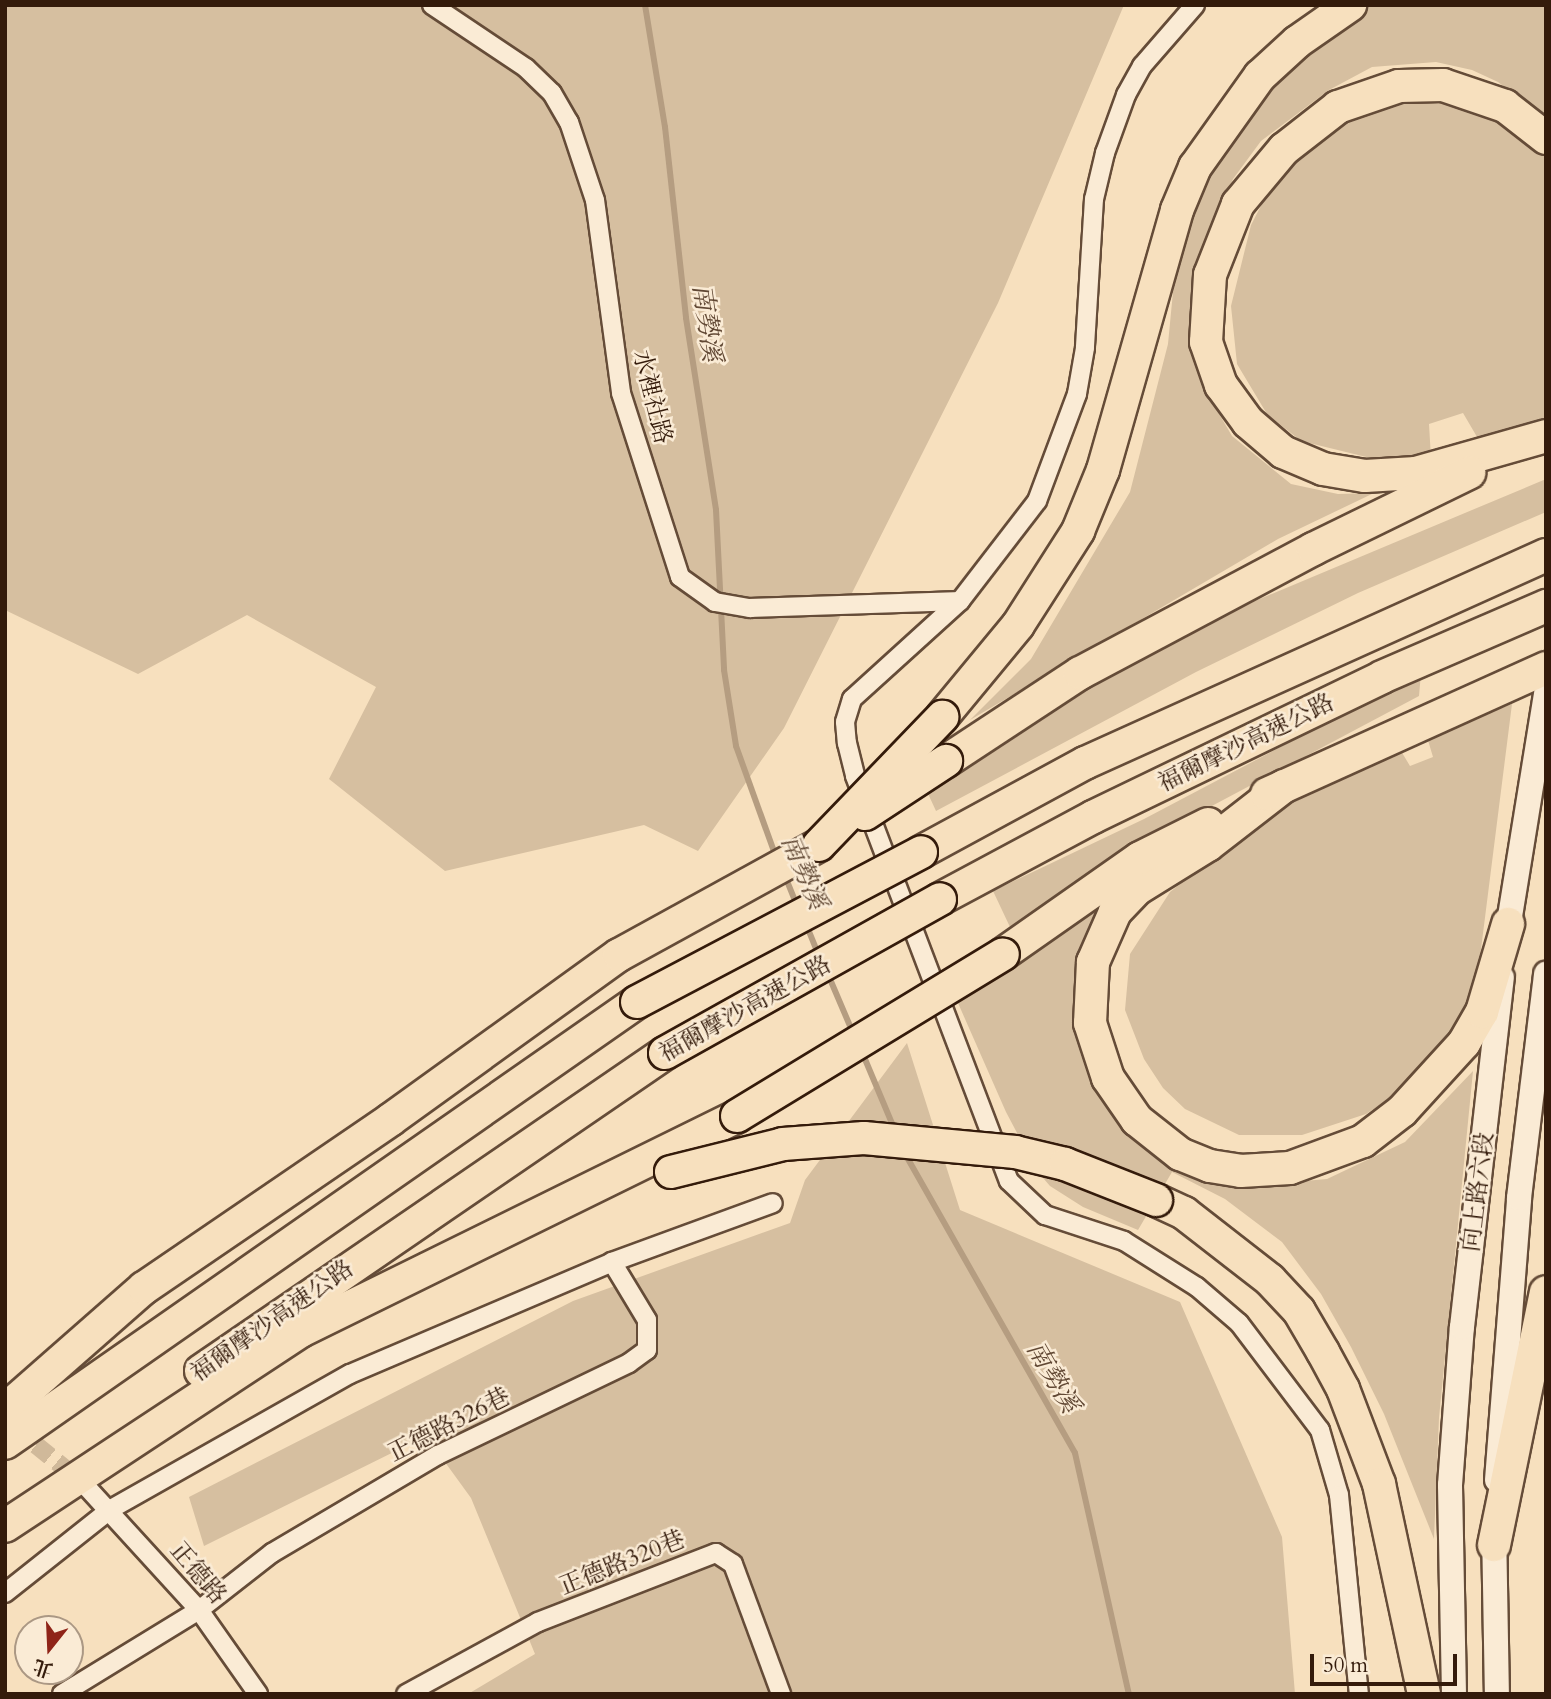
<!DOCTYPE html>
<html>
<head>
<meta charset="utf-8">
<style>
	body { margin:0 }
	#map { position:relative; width:1551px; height:1699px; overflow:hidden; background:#f7e0be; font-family:Cardo,"Noto Serif TC",serif }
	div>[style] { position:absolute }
	.green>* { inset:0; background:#d6bfa0 }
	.stream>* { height:6px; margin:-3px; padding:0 3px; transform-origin:3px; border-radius:3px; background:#b59d81 }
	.street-tunnel>* { height:18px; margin-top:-9px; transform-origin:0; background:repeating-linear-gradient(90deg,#d0b99a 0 18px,transparent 0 27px) }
	.roads { filter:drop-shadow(2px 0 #654c38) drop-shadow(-2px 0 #654c38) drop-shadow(0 2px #654c38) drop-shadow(0 -2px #654c38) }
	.street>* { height:18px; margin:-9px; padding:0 9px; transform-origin:9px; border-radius:9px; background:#faebd5 }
	.secondary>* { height:24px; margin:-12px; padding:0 12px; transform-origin:12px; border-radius:12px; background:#faebd5 }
	.highway>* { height:32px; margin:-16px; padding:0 16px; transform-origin:16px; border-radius:16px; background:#f7e0be }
	.bridges { filter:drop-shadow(2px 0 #341b0b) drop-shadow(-2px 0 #341b0b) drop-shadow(0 2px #341b0b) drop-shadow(0 -2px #341b0b) }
	.highway-bridge>* { height:32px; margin:-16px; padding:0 16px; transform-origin:16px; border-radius:16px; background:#f7e0be }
	span { translate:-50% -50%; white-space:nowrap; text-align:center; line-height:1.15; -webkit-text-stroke:5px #faebd5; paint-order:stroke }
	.street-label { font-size:24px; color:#341b0b }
	.water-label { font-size:26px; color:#614834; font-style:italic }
	.frame { position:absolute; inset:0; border:7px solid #341b0b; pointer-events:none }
	.north { position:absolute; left:14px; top:1615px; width:70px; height:70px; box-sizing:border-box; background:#faebd5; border:2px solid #ab9884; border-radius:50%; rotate:198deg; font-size:19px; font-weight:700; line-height:28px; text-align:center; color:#341b0b }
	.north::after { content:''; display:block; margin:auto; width:24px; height:32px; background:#8f2418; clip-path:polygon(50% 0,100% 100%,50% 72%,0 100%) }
	.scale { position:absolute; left:1310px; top:1654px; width:147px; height:32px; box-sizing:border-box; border:4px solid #341b0b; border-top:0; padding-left:9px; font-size:21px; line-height:24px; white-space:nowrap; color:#341b0b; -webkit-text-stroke:5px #faebd5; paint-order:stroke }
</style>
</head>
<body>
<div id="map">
	<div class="green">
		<div style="clip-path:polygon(5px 5px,1124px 5px,998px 303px,784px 728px,698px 851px,644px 825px,445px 871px,329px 779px,376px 687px,247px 615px,138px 674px,5px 610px)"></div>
		<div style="clip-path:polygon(1371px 5px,1546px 5px,1546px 119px,1498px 82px,1472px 70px,1436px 62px,1372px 67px,1329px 90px,1261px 141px,1233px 179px,1205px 243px,1190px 299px,1191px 335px,1208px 395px,1232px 436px,1291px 484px,1338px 494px,1374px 493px,1278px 539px,970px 720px,1031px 659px,1130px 492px,1168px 344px,1177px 250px,1205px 167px,1274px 83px)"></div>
		<div style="clip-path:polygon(1454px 97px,1513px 124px,1546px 154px,1546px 419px,1480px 442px,1463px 413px,1429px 424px,1431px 458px,1395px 464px,1301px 441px,1267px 414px,1237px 364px,1231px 306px,1251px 225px,1265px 198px,1327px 128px,1381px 101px)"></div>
		<div style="clip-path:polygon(1546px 479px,1546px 512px,1358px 593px,1196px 672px,936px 811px,924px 785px,1100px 681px,1243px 606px)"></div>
		<div style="clip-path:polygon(1421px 673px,1419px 696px,1097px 867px,1010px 927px,993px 891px,1144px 819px)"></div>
		<div style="clip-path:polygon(1512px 704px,1479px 965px,1465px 1009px,1425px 1067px,1395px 1095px,1366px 1114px,1302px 1135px,1239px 1135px,1185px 1109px,1163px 1088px,1144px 1059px,1125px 1010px,1130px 954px,1170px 892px,1225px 848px,1291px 804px,1398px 746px,1410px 766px,1433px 757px,1427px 737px)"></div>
		<div style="clip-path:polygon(1133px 876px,1075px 1003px,1081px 1055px,1100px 1093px,1246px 1186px,1327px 1179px,1405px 1142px,1473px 1071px,1439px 1418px,1434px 1539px,1384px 1414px,1351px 1347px,1321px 1294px,1282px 1242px,1225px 1199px,1172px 1172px,1138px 1230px,1083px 1207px,1050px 1186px,1037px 1171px,1006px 1112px,958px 1003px)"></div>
		<div style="clip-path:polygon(907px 1043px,960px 1210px,1180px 1302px,1282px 1537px,1295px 1694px,468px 1694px,535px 1654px,471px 1498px,426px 1436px,204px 1546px,189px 1497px,573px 1301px,790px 1223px,805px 1180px)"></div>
	</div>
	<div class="stream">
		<div style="left:645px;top:5px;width:124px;rotate:80.7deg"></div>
		<div style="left:665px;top:127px;width:192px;rotate:83.7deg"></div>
		<div style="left:686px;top:318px;width:194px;rotate:81.1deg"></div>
		<div style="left:716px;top:510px;width:160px;rotate:87.1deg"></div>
		<div style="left:724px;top:670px;width:77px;rotate:81deg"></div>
		<div style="left:736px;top:746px;width:121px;rotate:70.2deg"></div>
		<div style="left:785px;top:876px;width:35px;rotate:68deg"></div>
		<div style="left:806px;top:924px;width:35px;rotate:68deg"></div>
		<div style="left:827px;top:972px;width:66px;rotate:66.9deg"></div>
		<div style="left:862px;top:1052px;width:88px;rotate:67.2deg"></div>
		<div style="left:904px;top:1152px;width:346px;rotate:60.4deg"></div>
		<div style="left:1075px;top:1453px;width:247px;rotate:77.4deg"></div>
	</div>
	<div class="street-tunnel">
		<div style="left:15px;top:1428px;width:87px;rotate:39deg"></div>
	</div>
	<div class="roads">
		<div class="street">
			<div style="left:432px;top:5px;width:113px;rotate:33.8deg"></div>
			<div style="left:526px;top:68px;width:36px;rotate:44deg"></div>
			<div style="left:552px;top:93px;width:34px;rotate:60deg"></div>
			<div style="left:569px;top:122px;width:82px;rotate:71.6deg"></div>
			<div style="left:595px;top:200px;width:195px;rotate:82.3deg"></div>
			<div style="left:621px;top:393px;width:193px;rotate:72.2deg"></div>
			<div style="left:680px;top:577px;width:43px;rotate:35.5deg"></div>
			<div style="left:715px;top:602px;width:36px;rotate:10deg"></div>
			<div style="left:750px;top:608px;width:210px;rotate:-1.9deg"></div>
			<div style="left:1195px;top:5px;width:81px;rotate:131deg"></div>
			<div style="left:1142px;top:66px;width:33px;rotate:119deg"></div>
			<div style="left:1126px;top:95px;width:62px;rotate:109.9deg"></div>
			<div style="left:1105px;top:153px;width:47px;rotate:103.4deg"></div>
			<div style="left:1094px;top:199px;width:149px;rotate:93.5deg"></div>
			<div style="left:1085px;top:348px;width:47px;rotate:99.9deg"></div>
			<div style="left:1077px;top:394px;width:114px;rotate:110.5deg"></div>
			<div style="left:1037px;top:501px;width:126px;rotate:127.6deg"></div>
			<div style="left:960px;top:601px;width:146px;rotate:137.8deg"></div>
			<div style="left:852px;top:699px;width:24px;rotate:107deg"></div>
			<div style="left:845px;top:722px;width:21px;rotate:85deg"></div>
			<div style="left:847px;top:743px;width:34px;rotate:76deg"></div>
			<div style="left:855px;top:776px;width:433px;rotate:69.2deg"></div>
			<div style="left:1009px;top:1181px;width:50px;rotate:43.4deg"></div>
			<div style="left:1045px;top:1215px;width:83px;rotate:18.2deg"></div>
			<div style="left:1124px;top:1241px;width:86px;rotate:32.2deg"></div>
			<div style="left:1197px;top:1287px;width:55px;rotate:40.6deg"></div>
			<div style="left:1239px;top:1323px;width:134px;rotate:52.9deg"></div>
			<div style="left:1320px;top:1430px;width:68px;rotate:73.7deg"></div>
			<div style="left:1339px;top:1495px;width:200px;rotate:84.3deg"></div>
			<div style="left:83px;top:1483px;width:172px;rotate:47.6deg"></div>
			<div style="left:199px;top:1610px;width:103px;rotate:54.9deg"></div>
			<div style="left:5px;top:1593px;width:135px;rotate:-38.4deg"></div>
			<div style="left:111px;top:1509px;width:274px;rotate:-29.5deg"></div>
			<div style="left:350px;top:1374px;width:285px;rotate:-23.1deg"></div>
			<div style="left:612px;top:1262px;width:171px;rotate:-20.1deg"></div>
			<div style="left:62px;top:1694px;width:161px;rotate:-31.5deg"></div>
			<div style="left:199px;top:1610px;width:93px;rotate:-38deg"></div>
			<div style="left:272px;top:1553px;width:193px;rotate:-30.6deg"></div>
			<div style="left:438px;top:1455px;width:212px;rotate:-25.7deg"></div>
			<div style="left:629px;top:1363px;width:22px;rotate:-36deg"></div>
			<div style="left:647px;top:1350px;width:30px;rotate:-90deg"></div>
			<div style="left:647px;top:1320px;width:68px;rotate:-121.1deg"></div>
			<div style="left:406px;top:1694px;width:150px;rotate:-28.6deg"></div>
			<div style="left:538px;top:1622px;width:191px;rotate:-21.2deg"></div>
			<div style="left:716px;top:1553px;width:20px;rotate:33deg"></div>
			<div style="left:733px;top:1564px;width:139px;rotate:69.7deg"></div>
		</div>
		<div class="secondary">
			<div style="left:1506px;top:941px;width:251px;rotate:-80.8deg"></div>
			<div style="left:1497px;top:1480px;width:283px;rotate:-85.5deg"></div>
			<div style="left:1519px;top:1198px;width:226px;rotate:-83.1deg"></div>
			<div style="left:1494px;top:1527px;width:167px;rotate:89deg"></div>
			<div style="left:1454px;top:1694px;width:209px;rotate:-91.1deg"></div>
			<div style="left:1450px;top:1485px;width:158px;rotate:-85.7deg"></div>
			<div style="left:1462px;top:1327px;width:352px;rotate:-83.5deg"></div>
		</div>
		<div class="highway">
			<div style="left:1546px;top:138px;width:52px;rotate:-142deg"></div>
			<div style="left:1505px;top:106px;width:65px;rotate:-161.3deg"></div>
			<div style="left:1443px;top:85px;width:44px;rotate:178.7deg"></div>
			<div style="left:1399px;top:86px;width:65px;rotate:161deg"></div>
			<div style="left:1338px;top:107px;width:68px;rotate:142.1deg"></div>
			<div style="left:1284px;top:149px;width:72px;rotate:129.9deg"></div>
			<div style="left:1238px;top:204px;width:76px;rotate:111.5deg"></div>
			<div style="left:1210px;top:275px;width:67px;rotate:93.4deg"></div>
			<div style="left:1206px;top:342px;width:46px;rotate:70.8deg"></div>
			<div style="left:1221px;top:385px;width:46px;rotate:53.9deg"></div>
			<div style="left:1248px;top:422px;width:46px;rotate:40.6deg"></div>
			<div style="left:1283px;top:452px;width:43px;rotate:23deg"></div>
			<div style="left:1323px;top:469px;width:43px;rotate:9.5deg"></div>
			<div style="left:1365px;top:476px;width:51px;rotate:-3.4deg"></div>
			<div style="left:1416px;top:473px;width:135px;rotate:-15.9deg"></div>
			<div style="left:942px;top:717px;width:119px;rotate:-50.4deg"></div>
			<div style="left:1018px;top:625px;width:112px;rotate:-57.4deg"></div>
			<div style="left:1078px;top:531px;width:66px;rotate:-67.7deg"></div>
			<div style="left:1103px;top:470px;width:270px;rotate:-74.1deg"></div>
			<div style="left:1177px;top:210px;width:47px;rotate:-67.3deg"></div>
			<div style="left:1195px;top:167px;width:112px;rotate:-54.5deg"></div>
			<div style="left:1260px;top:76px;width:50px;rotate:-42.6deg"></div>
			<div style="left:1297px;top:42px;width:65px;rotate:-34.9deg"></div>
			<div style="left:946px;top:761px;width:160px;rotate:-33.3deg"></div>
			<div style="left:1080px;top:673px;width:264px;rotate:-28deg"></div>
			<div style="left:1313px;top:549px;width:174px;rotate:-26deg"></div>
			<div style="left:1284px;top:786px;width:96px;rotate:142.2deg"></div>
			<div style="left:1208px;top:845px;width:84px;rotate:148.2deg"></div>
			<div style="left:1137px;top:889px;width:32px;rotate:134deg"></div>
			<div style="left:1115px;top:912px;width:55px;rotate:113.7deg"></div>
			<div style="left:1093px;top:962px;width:61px;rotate:92.8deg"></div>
			<div style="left:1090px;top:1023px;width:58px;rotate:71.9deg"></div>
			<div style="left:1108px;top:1078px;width:51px;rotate:55.4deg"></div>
			<div style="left:1137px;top:1120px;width:55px;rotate:38.3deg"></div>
			<div style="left:1180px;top:1154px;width:32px;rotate:22deg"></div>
			<div style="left:1210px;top:1166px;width:31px;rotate:9deg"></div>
			<div style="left:1241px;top:1171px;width:49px;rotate:-3.5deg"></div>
			<div style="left:1290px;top:1168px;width:78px;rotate:-20.3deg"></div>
			<div style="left:1363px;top:1141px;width:49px;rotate:-37.6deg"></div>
			<div style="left:1402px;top:1111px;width:92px;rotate:-47.6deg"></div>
			<div style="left:1464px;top:1043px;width:36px;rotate:-60deg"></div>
			<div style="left:1482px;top:1012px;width:92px;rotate:-73.5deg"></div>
			<div style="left:1267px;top:794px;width:306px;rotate:-24.3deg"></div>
			<div style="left:921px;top:852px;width:187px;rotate:-28.5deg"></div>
			<div style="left:1085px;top:763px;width:506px;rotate:-24.28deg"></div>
			<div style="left:940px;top:899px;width:174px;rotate:-28.2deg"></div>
			<div style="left:1093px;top:817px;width:321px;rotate:-25.8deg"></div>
			<div style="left:1382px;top:677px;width:179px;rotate:-23.4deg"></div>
			<div style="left:1003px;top:954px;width:167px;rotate:-35deg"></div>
			<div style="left:1140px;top:858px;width:76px;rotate:-26.6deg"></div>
			<div style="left:1156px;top:1200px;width:31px;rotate:25deg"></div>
			<div style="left:1184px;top:1213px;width:109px;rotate:37.9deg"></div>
			<div style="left:1270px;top:1280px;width:42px;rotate:46.9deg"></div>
			<div style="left:1299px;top:1311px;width:48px;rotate:59.7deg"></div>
			<div style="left:1323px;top:1352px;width:42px;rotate:61.6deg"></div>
			<div style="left:1343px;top:1389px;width:102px;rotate:69.2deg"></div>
			<div style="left:1379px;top:1484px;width:215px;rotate:77.9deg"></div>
			<div style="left:201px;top:1371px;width:563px;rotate:-34.42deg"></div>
			<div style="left:5px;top:1410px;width:185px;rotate:-41.3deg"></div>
			<div style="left:144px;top:1288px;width:298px;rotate:-34.3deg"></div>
			<div style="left:390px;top:1120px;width:282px;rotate:-35.8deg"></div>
			<div style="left:619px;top:955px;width:228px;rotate:-28.8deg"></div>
			<div style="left:5px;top:1443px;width:771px;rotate:-34.91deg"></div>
			<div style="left:5px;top:1526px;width:354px;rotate:-33.4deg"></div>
			<div style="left:301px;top:1331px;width:486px;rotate:-26.2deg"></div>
			<div style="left:1494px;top:1545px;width:258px;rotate:-78.4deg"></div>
		</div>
	</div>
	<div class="bridges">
		<div class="highway-bridge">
			<div style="left:865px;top:814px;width:97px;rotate:-33.2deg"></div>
			<div style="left:819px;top:845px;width:178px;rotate:-46.1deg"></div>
			<div style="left:637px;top:1002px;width:321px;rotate:-27.8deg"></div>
			<div style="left:665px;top:1053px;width:315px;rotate:-29.2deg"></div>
			<div style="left:737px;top:1116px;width:311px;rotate:-31.3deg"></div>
			<div style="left:671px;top:1172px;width:115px;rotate:-14deg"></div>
			<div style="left:783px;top:1144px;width:81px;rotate:-4.2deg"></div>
			<div style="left:864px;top:1138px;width:152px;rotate:5.3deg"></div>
			<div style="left:1015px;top:1152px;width:51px;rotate:13.5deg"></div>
			<div style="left:1065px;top:1164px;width:98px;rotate:21.6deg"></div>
		</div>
	</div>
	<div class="street-label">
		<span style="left:652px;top:397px;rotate:76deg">水裡社路</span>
		<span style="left:1246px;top:743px;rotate:-26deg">福爾摩沙高速公路</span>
		<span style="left:745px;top:1009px;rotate:-29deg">福爾摩沙高速公路</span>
		<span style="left:1478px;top:1192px;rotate:-83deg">向上路六段</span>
		<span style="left:272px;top:1321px;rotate:-35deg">福爾摩沙高速公路</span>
		<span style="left:449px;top:1425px;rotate:-27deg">正德路326巷</span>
		<span style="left:622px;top:1563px;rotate:-22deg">正德路320巷</span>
		<span style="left:198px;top:1573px;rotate:50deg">正德路</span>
	</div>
	<div class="water-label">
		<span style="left:707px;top:323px;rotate:82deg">南勢溪</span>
		<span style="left:804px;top:872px;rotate:67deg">南勢溪</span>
		<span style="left:1053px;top:1377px;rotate:60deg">南勢溪</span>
	</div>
	<div class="frame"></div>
	<div class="north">北</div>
	<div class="scale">50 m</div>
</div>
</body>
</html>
